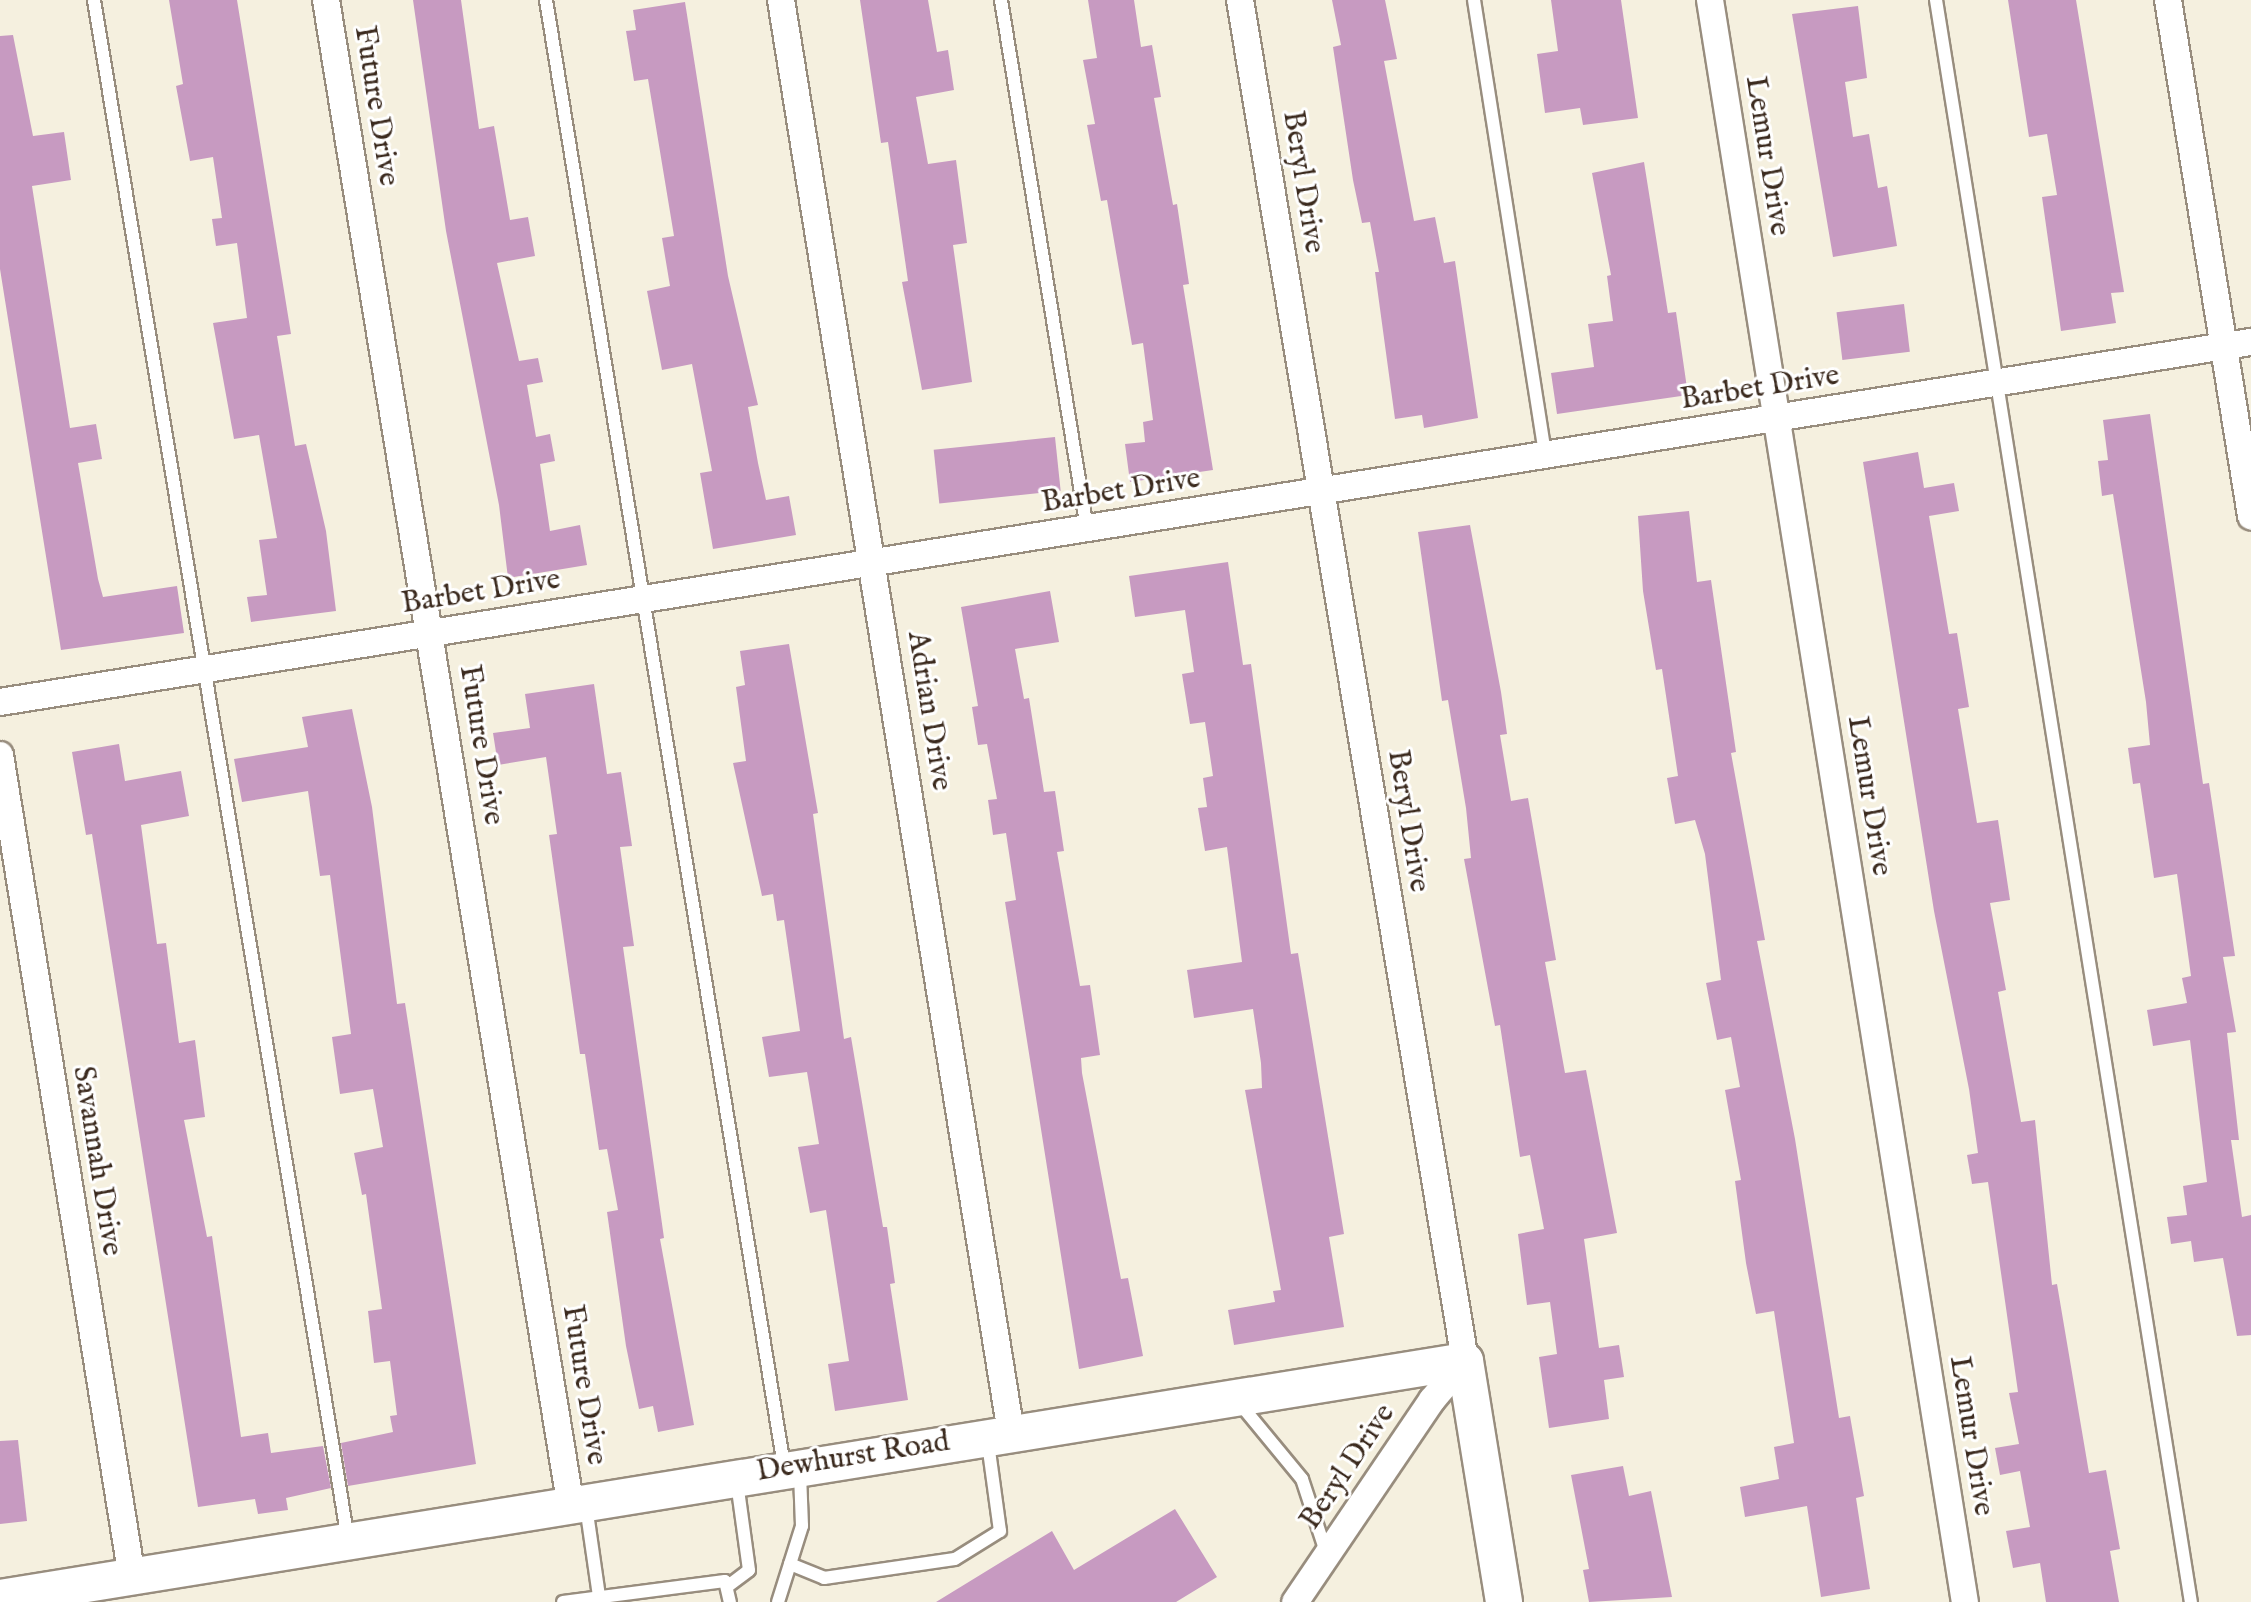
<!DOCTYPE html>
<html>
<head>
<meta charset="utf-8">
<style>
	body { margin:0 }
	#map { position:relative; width:2251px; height:1602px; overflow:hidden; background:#f5f0df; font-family:"IM FELL English",serif }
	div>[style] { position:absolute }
	.building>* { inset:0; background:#c79ac1; transform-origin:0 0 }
	.roads { filter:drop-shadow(2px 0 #988d7e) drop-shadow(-2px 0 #988d7e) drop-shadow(0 2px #988d7e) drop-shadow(0 -2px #988d7e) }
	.lane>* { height:12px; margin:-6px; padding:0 6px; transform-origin:6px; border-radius:6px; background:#fff }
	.street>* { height:26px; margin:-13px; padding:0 13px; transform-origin:13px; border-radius:13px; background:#fff }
	.secondary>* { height:36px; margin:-18px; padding:0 18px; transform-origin:18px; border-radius:18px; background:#fff }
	span { translate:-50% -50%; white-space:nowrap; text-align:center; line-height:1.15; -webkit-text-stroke:6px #fff; paint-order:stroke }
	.street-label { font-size:30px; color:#3b2a1e }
</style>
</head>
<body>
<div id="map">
	<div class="building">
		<div style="clip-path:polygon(169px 0,237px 0,291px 334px,277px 336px,295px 446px,306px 444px,326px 531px,336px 611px,251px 622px,247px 597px,267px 595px,259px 540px,277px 538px,259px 435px,234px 439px,213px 323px,247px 318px,237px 243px,216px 246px,212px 219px,222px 218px,213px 157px,190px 161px,176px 86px,183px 84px)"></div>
		<div style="clip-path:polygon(413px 0,461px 0,479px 129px,494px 126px,510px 220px,528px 217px,535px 256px,497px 263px,519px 361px,538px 358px,543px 382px,527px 385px,536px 437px,550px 434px,555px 461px,540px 464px,550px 531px,580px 525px,587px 565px,508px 578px,499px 505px,446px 231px)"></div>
		<div style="clip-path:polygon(860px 0,928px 0,937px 52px,948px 50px,954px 90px,916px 97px,928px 164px,956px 160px,967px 243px,953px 245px,972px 382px,922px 390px,902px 282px,908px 281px,888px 142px,881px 143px)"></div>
		<div style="clip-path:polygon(1088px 0,1134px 0,1141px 47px,1152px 45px,1161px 97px,1154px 98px,1173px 205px,1177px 204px,1189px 284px,1183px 285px,1213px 470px,1130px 482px,1125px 444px,1145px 442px,1143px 422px,1153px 420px,1143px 343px,1132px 345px,1107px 200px,1101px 201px,1087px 125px,1095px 124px,1083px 60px,1097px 58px)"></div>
		<div style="clip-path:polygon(1332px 0,1385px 0,1397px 59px,1384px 61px,1414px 221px,1435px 217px,1444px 263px,1455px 261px,1478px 418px,1424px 428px,1422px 415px,1395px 419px,1375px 272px,1379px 272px,1370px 222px,1362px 223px,1353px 180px,1333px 47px,1341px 45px)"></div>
		<div style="clip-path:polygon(1551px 0,1621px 0,1638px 118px,1583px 125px,1580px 108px,1545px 113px,1537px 54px,1558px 51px)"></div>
		<div style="clip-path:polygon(2008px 0,2076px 0,2124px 292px,2111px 293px,2116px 323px,2061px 331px,2042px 197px,2057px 195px,2047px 134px,2029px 137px)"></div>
		<div style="clip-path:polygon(685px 2px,728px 276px,758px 405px,748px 407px,758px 463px,766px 500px,789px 496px,796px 535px,713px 549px,700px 473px,712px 471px,692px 364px,662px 370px,647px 291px,670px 286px,662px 238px,674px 236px,648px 79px,634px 81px,626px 31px,636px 30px,633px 10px)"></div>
		<div style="clip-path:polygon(1858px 6px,1867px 78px,1845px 82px,1853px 137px,1869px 134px,1878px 188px,1887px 186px,1897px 246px,1833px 257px,1792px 14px)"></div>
		<div style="clip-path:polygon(13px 35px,33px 136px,64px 132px,71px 180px,32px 186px,70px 428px,96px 424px,102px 459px,78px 463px,98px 579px,103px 597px,177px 586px,184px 633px,61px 650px,0 269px,0 36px)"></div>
		<div style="clip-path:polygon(1644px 162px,1668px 313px,1676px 312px,1688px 395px,1557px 414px,1551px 373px,1594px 367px,1588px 324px,1613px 321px,1607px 276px,1611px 275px,1592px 173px)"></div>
		<div style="left:1904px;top:304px;width:48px;height:68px;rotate:83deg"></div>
		<div style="clip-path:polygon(2150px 414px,2203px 784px,2209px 783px,2235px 956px,2223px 957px,2236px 1032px,2227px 1033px,2239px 1140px,2231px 1140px,2242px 1217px,2251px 1215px,2251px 1335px,2237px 1336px,2223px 1258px,2194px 1262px,2191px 1241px,2171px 1244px,2167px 1217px,2187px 1215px,2183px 1186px,2207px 1182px,2190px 1040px,2153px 1046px,2147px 1010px,2187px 1003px,2182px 978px,2191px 976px,2177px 874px,2154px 878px,2140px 783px,2133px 784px,2128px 748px,2150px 745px,2146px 702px,2113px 494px,2102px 496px,2098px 461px,2108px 460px,2103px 420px)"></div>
		<div style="left:1055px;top:437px;width:54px;height:122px;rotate:84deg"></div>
		<div style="clip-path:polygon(1918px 452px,1924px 488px,1954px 483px,1959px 511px,1929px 516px,1949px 634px,1957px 633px,1969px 707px,1958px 709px,1977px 823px,1998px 820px,2010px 900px,1990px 903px,2006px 990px,1998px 992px,2021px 1122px,2035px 1120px,2052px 1285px,2057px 1284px,2089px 1473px,2106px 1470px,2120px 1549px,2110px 1551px,2119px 1602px,2046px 1602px,2040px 1563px,2013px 1568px,2006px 1531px,2030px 1527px,2020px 1471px,2000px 1475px,1995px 1448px,2019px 1444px,2009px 1393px,2018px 1392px,1988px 1182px,1972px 1184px,1967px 1155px,1978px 1153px,1969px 1089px,1934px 911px,1863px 462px)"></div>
		<div style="clip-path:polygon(1689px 511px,1697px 582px,1711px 580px,1736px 752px,1731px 753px,1765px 940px,1757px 941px,1795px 1139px,1839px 1418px,1850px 1416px,1864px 1496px,1856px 1498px,1870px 1589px,1821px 1597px,1807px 1506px,1745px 1517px,1740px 1487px,1779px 1479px,1774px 1447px,1794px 1443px,1774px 1311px,1756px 1314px,1746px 1263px,1735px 1181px,1741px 1180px,1725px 1090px,1740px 1087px,1731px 1037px,1717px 1040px,1706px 983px,1721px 980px,1705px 854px,1695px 820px,1675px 824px,1667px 778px,1678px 776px,1662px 669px,1656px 670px,1643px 591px,1638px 516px)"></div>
		<div style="clip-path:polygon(1470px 525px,1501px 692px,1507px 734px,1500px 735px,1511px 801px,1528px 798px,1556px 960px,1545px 962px,1565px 1073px,1586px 1070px,1617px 1233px,1584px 1239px,1599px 1348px,1619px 1345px,1624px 1377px,1604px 1380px,1609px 1419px,1549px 1428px,1539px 1357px,1557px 1354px,1550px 1302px,1527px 1305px,1518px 1234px,1544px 1229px,1530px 1155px,1520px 1157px,1500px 1025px,1495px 1026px,1464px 859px,1471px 858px,1466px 808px,1448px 700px,1442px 701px,1418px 532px)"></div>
		<div style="clip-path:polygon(1228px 562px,1243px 665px,1251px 664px,1291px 954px,1298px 953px,1344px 1234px,1329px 1237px,1344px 1327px,1234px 1345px,1228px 1310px,1275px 1302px,1273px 1291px,1281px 1290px,1245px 1090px,1262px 1088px,1261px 1063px,1253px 1009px,1194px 1018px,1187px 970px,1242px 962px,1227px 847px,1205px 851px,1198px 808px,1207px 807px,1203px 778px,1213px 776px,1205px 722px,1190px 724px,1182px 674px,1194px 672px,1185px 610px,1135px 617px,1129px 576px)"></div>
		<div style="clip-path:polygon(1050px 591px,1059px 642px,1015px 649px,1024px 699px,1029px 698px,1044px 792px,1055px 791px,1064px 851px,1057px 852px,1080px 986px,1090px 985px,1100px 1055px,1081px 1058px,1082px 1073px,1121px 1279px,1128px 1278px,1143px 1356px,1079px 1369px,1005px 902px,1016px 900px,1006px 833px,993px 835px,988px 800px,997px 799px,987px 744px,978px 745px,972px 707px,978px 706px,961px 607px)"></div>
		<div style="clip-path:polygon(789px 644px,818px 813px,813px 814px,844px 1039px,851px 1037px,883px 1227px,887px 1227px,895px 1283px,890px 1284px,908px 1400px,835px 1411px,828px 1364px,849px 1361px,826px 1210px,810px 1213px,798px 1147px,819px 1144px,807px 1072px,769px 1077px,762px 1037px,800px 1031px,784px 920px,777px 921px,773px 894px,762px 896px,733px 763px,746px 761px,736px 687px,745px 685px,740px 651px)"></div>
		<div style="clip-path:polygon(594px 684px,607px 774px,621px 772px,632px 846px,620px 847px,634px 946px,623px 947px,664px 1238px,660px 1239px,694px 1425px,658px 1432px,653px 1406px,639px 1409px,626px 1346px,607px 1212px,618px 1210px,607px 1149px,599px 1150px,585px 1054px,580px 1054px,549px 835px,557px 834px,546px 757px,498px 765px,493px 733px,530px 728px,525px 694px)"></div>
		<div style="clip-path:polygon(352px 709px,372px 807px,397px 1004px,405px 1003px,476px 1464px,348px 1486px,341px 1443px,393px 1432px,390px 1416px,397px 1415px,390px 1361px,374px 1363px,368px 1311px,382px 1309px,366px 1194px,362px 1195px,354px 1153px,383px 1147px,373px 1089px,340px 1094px,332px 1037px,351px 1034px,330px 875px,320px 876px,308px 791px,242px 802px,234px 759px,308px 747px,302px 717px)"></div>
		<div style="clip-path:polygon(119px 744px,125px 781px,181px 771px,189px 816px,141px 825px,157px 944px,166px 943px,179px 1043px,195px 1040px,205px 1117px,184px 1120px,207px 1237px,212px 1236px,241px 1437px,268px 1433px,271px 1453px,323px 1446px,331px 1488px,286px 1498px,288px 1510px,258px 1514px,255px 1499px,198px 1507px,92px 834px,86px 835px,72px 752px)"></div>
		<div style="clip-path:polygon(18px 1440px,27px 1521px,0 1524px,0 1441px)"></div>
		<div style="clip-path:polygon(1623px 1466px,1629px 1496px,1651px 1491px,1672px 1597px,1589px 1602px,1583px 1570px,1589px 1569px,1571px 1475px)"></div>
		<div style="clip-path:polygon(1175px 1509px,1217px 1577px,1176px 1602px,936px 1602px,1052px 1531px,1074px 1570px)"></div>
	</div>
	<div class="roads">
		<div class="lane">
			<div style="left:94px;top:0;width:1560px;rotate:80.63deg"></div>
			<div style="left:546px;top:0;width:1486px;rotate:80.78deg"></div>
			<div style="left:1001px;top:0;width:536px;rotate:80.77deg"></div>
			<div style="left:1474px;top:0;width:461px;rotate:81.1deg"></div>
			<div style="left:1936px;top:0;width:1622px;rotate:80.96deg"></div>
			<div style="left:1241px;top:1405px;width:96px;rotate:50.5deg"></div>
			<div style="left:1302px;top:1479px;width:77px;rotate:71.8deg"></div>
			<div style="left:586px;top:1506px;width:91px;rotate:81.8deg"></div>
			<div style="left:790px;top:1564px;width:37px;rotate:22deg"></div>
			<div style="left:824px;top:1578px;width:132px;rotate:-8.3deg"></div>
			<div style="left:955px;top:1559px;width:53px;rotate:-31.9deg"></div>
			<div style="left:1000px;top:1531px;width:89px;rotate:-97.8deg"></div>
			<div style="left:728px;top:1586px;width:26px;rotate:-37deg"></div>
			<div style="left:749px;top:1570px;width:89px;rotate:-97.8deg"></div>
			<div style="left:563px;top:1602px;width:163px;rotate:-7.4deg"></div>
			<div style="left:725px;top:1581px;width:22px;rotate:77deg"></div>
			<div style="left:778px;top:1602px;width:80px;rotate:-72.5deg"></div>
			<div style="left:802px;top:1526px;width:53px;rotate:-92.2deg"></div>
		</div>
		<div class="street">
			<div style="left:326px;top:0;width:1521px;rotate:80.77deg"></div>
			<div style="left:781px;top:0;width:1450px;rotate:80.88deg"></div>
			<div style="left:1240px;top:0;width:1379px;rotate:80.61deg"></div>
			<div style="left:1465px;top:1361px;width:51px;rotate:130.2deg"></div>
			<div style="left:1432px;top:1400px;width:244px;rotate:124.1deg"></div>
			<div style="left:1710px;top:0;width:1622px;rotate:80.96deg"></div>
			<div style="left:2168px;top:0;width:523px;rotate:80.86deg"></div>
			<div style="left:0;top:702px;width:2280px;rotate:-9.09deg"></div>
			<div style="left:0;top:755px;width:833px;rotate:80.88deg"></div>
		</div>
		<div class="secondary">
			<div style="left:0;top:1598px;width:1484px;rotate:-9.19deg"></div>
			<div style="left:1465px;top:1361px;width:244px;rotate:80.8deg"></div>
		</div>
	</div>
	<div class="street-label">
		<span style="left:376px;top:106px;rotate:81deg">Future Drive</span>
		<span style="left:1767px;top:156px;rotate:81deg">Lemur Drive</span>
		<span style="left:1303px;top:182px;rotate:81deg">Beryl Drive</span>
		<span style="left:1760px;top:388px;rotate:-9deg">Barbet Drive</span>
		<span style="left:1121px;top:491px;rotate:-9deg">Barbet Drive</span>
		<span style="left:481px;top:592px;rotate:-9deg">Barbet Drive</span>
		<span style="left:929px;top:711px;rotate:81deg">Adrian Drive</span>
		<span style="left:481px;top:745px;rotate:81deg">Future Drive</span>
		<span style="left:1869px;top:796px;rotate:81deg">Lemur Drive</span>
		<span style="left:1408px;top:821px;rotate:81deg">Beryl Drive</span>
		<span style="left:97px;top:1161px;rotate:81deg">Savannah Drive</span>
		<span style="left:584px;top:1385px;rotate:81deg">Future Drive</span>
		<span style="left:1971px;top:1436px;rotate:81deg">Lemur Drive</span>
		<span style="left:853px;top:1457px;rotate:-9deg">Dewhurst Road</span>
		<span style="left:1348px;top:1467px;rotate:-56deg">Beryl Drive</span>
	</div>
</div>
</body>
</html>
